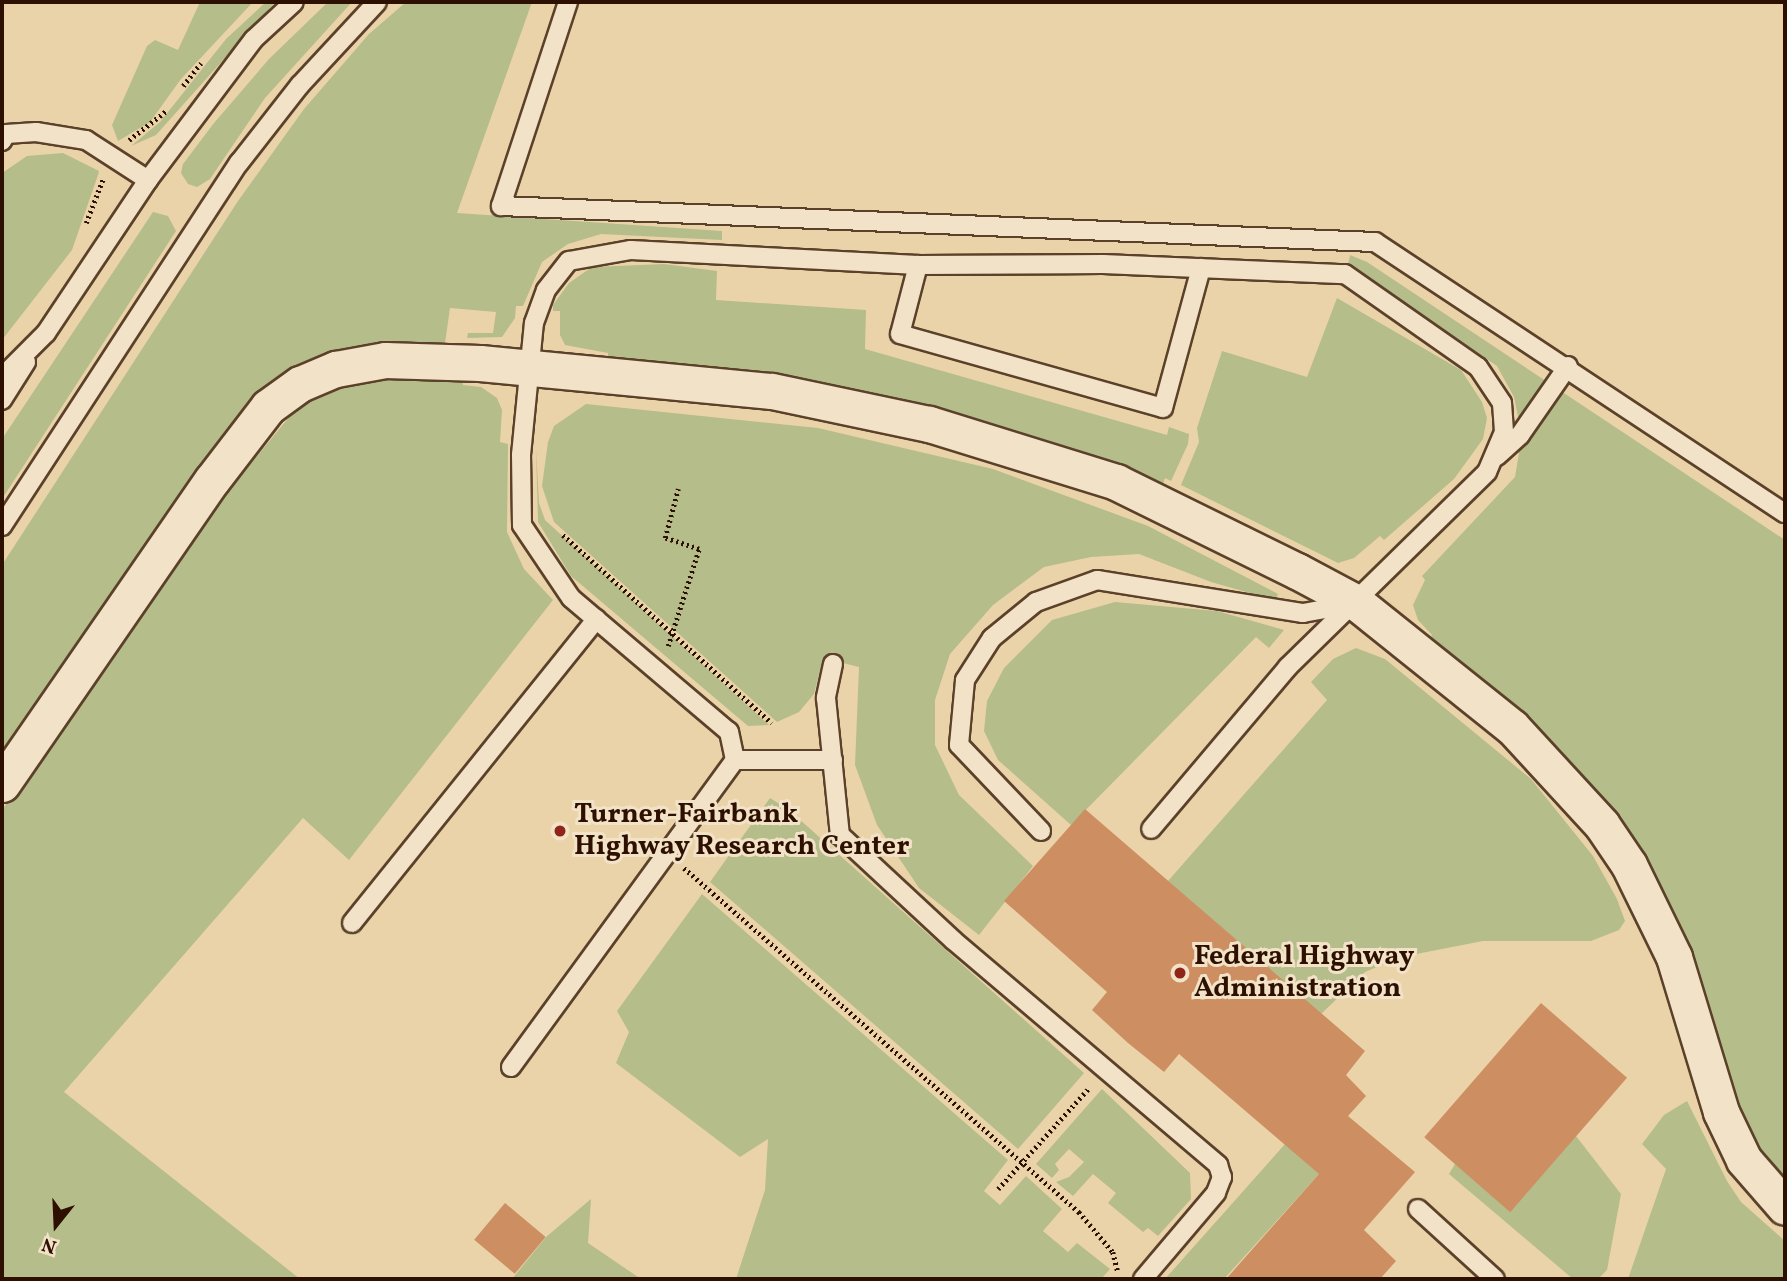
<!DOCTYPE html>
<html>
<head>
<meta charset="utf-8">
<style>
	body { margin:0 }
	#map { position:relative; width:1787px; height:1281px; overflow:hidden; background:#ebd3a9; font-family:Vollkorn,serif }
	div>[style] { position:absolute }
	.green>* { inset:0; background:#b5bd8a }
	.building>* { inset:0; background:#cd8f61; transform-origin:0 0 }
	.path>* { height:4.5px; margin-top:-2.25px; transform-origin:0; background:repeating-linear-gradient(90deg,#2d1000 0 2px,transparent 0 5.5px) }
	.roads { filter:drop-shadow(2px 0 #5c412a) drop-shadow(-2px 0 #5c412a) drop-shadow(0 2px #5c412a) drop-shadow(0 -2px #5c412a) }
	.lane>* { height:18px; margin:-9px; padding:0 9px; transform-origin:9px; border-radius:9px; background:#f2e2c7 }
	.street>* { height:35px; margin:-17.5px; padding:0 17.5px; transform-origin:17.5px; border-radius:17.5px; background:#f2e2c7 }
	.dots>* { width:19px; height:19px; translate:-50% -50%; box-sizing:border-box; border:4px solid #f2e2c7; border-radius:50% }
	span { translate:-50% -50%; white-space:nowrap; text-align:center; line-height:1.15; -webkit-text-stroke:6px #f2e2c7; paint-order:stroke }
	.poi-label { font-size:28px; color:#2d1000; font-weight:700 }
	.left { translate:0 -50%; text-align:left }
	.frame { position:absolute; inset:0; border:4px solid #2d1000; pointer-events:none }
	.north { position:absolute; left:21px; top:1190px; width:70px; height:70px; -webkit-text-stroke:5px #f2e2c7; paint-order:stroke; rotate:198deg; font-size:19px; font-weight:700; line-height:28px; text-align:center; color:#2d1000 }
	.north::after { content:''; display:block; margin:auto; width:24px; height:32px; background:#2d1000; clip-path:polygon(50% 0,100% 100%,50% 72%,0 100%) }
</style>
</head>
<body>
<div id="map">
	<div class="green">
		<div style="clip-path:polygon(200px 2px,253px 2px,181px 79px,150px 122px,118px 141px,112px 125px,147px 46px,155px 40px,178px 50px)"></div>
		<div style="clip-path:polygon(266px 2px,275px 2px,156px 135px,131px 146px,160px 122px,226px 39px)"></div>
		<div style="clip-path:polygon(328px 2px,352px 2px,265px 98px,210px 179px,197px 187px,188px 184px,181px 173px,183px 164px,214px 123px,269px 59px)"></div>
		<div style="clip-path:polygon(406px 2px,532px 2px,457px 213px,722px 231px,722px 240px,601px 234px,568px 244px,542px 262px,523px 306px,516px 306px,515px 318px,502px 337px,467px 338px,468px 333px,493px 333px,496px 312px,450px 308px,445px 343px,343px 349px,297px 369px,221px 439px,2px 760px,2px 565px,238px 201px,304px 109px,369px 34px)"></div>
		<div style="clip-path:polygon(63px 153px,99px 171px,98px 175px,72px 250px,2px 340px,2px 173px,27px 156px)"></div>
		<div style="clip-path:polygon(153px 212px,168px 216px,176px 231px,2px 499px,2px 439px)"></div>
		<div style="clip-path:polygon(1350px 255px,1367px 262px,1785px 540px,1785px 1185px,1757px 1151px,1715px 1036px,1615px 818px,1563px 757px,1429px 640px,1432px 635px,1418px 620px,1413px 605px,1425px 580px,1422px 576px,1515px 477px,1522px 435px,1514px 397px,1497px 366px,1348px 265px)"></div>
		<div style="clip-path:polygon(664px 264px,717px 271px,716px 300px,866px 310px,865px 349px,1167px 435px,1169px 427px,1189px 434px,1188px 444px,1171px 481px,1165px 478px,1163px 484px,929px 405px,608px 361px,608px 353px,565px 345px,560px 335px,560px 311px,553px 311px,553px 305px,569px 283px,592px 267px)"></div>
		<div style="clip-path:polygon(1337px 298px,1461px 370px,1482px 402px,1487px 418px,1483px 439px,1454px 479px,1384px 540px,1380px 536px,1354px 558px,1338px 563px,1181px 485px,1199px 442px,1197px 428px,1222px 351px,1307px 377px)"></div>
		<div style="clip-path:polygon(380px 377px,462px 379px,463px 385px,481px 387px,497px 398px,502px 410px,500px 442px,508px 444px,507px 532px,524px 569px,553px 600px,349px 860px,303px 818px,64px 1092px,300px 1279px,2px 1279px,2px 810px,224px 496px,295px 410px,322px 391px)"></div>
		<div style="clip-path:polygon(586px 404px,818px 428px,993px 469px,1148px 526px,1278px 594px,1275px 600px,1211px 582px,1139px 554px,1091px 557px,1044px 567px,993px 605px,950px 654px,935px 700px,935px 745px,959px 795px,1033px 866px,979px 935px,919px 888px,877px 825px,855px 765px,859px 667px,823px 658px,814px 694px,799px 712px,777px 722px,554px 522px,542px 486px,548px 442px,554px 426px)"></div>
		<div style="clip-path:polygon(536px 448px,539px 503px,545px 520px,769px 725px,748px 726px,571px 576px,538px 522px)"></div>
		<div style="clip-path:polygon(1115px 602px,1217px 611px,1284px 630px,1269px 648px,1256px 637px,1071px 825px,998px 760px,984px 731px,987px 701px,1004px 668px,1052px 620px)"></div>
		<div style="clip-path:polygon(1356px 648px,1385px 659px,1531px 779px,1593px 856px,1617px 899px,1625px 921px,1619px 930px,1591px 941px,1483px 941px,1401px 957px,1365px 972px,1321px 1014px,1168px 881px,1327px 700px,1311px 682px,1333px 659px)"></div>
		<div style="clip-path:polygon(770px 798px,789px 810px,1084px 1073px,1018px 1149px,710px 882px)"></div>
		<div style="clip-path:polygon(702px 894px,1008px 1160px,984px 1191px,1000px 1205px,1026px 1176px,1062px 1209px,1043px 1231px,1068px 1252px,1077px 1243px,1110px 1269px,1101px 1279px,736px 1279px,765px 1190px,768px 1139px,740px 1157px,616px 1063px,629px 1032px,617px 1011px)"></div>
		<div style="clip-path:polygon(1102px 1089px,1190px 1173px,1191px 1199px,1158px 1236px,1148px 1228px,1143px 1232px,1108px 1203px,1116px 1193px,1093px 1174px,1073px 1196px,1056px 1182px,1069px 1177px,1084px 1162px,1069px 1149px,1055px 1164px,1059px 1170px,1052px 1178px,1036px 1164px)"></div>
		<div style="clip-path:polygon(1687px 1101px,1727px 1181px,1741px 1202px,1785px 1241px,1785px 1279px,1628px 1279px,1666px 1169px,1642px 1144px,1664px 1115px)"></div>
		<div style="clip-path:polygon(1293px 1135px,1328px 1164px,1224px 1279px,1165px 1279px)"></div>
		<div style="clip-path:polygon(1576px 1136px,1621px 1194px,1607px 1270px,1598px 1279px,1573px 1279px,1449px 1174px,1455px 1164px)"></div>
		<div style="clip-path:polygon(591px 1199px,588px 1243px,641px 1279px,512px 1279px,546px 1237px)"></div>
	</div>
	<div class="building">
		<div style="clip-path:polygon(1085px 809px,1365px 1051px,1346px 1075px,1366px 1096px,1348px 1116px,1415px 1172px,1364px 1230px,1396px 1261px,1380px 1279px,1226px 1279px,1319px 1174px,1179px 1054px,1164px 1072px,1128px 1043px,1092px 1010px,1107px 992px,1004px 901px)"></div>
		<div style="left:1541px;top:1003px;width:114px;height:178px;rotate:41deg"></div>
		<div style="left:505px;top:1203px;width:53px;height:48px;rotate:40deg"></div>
	</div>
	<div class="path">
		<div style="left:183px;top:86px;width:29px;rotate:-52deg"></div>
		<div style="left:129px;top:140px;width:47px;rotate:-38.1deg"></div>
		<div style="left:86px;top:223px;width:47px;rotate:-68.9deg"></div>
		<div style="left:563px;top:535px;width:281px;rotate:42deg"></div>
		<div style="left:668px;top:646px;width:102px;rotate:-72.3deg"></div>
		<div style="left:699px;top:549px;width:36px;rotate:-162deg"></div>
		<div style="left:665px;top:538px;width:51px;rotate:-75.1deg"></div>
		<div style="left:684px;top:868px;width:524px;rotate:41.05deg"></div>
		<div style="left:1079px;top:1212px;width:52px;rotate:49.6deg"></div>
		<div style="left:1113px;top:1252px;width:21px;rotate:76deg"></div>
		<div style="left:998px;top:1189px;width:136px;rotate:-48deg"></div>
	</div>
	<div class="roads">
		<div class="lane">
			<div style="left:568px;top:2px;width:215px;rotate:108.2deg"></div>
			<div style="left:501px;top:206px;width:875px;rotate:2.36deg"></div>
			<div style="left:1375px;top:242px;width:491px;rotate:33.5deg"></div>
			<div style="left:2px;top:141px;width:8px;rotate:-60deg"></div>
			<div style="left:6px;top:134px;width:30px;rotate:-4deg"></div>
			<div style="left:36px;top:132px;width:51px;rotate:9.1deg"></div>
			<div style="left:86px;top:140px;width:74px;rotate:32.8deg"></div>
			<div style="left:918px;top:265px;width:71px;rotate:104.6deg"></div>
			<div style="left:900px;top:334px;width:273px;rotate:15.7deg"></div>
			<div style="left:1163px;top:408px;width:145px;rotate:-74.8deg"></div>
			<div style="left:2px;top:377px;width:62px;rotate:-45deg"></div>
			<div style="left:46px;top:333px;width:184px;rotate:-56.3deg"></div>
			<div style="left:148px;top:180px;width:176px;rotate:-53.1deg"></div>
			<div style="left:254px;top:39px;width:54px;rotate:-42.8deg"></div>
			<div style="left:2px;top:400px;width:45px;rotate:-57.7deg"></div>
			<div style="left:1497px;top:456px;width:31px;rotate:-42deg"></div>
			<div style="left:1520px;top:435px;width:84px;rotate:-55.2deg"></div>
			<div style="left:2px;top:526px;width:434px;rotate:-56.9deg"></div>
			<div style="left:239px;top:163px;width:99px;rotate:-52deg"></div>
			<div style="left:300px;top:85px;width:113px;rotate:-47.1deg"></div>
			<div style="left:833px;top:664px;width:35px;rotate:102deg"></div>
			<div style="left:826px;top:698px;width:138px;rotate:84.2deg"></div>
			<div style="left:840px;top:835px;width:154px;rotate:42.9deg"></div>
			<div style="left:953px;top:940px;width:348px;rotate:40.3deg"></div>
			<div style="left:1218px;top:1165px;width:13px;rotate:72deg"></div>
			<div style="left:1222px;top:1177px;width:17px;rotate:111deg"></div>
			<div style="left:1216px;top:1193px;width:113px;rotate:130.3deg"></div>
			<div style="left:735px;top:760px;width:98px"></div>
			<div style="left:1041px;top:831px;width:119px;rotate:-133.6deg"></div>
			<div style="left:959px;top:745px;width:65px;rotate:-84.7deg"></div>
			<div style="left:965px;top:680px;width:50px;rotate:-57.3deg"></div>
			<div style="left:992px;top:638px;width:57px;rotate:-39.3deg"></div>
			<div style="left:1036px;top:602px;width:65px;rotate:-19.8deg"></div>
			<div style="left:1097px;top:580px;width:209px;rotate:9.1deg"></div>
			<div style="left:1303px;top:613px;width:51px;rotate:-10.2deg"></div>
			<div style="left:352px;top:923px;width:390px;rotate:-51.2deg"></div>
			<div style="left:511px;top:1067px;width:380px;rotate:-53.9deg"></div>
			<div style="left:735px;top:760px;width:29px;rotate:-102deg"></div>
			<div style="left:729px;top:732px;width:207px;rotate:-139.7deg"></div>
			<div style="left:571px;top:598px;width:88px;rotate:-123.9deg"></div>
			<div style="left:522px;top:525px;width:70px;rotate:-90.8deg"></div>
			<div style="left:521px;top:455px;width:133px;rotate:-84.4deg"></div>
			<div style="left:534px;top:323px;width:35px;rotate:-70deg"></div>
			<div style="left:546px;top:290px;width:37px;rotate:-52deg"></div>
			<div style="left:569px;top:261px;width:63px;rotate:-10.1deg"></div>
			<div style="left:631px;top:250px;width:287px;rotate:3deg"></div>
			<div style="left:918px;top:265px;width:185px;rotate:-0.3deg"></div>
			<div style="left:1103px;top:264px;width:242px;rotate:2.4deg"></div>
			<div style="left:1345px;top:274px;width:162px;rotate:35deg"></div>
			<div style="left:1478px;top:367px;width:43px;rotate:56.3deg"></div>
			<div style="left:1502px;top:403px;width:29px;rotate:86deg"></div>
			<div style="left:1504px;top:432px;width:43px;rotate:113deg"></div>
			<div style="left:1487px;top:472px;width:279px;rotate:135.6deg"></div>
			<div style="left:1288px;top:667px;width:212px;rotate:130.2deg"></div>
			<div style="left:1418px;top:1209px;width:104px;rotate:42.3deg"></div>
		</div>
		<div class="street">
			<div style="left:2px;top:784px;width:369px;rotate:-55.4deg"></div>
			<div style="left:212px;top:480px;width:92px;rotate:-52.5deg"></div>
			<div style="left:268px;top:407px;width:39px;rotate:-36deg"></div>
			<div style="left:300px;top:384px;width:39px;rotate:-23deg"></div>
			<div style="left:336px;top:369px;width:50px;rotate:-10.4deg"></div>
			<div style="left:385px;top:360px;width:95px;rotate:1.8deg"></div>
			<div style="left:480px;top:363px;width:293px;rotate:5.5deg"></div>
			<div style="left:772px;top:391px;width:160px;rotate:11.9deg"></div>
			<div style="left:929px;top:424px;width:196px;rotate:17.2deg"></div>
			<div style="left:1116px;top:482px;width:202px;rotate:26.2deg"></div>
			<div style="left:1297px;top:571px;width:68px;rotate:28.1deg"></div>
			<div style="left:1357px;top:603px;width:198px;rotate:38.7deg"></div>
			<div style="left:1512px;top:727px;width:133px;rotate:47.4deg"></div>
			<div style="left:1602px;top:825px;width:48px;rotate:56deg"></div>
			<div style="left:1629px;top:865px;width:102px;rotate:63.9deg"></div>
			<div style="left:1674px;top:957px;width:162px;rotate:73.1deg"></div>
			<div style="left:1721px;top:1112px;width:53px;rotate:64.4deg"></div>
			<div style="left:1744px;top:1160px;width:62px;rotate:48.9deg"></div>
		</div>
	</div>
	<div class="dots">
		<div style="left:560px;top:831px;background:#8f2418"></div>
		<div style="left:1180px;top:973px;background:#8f2418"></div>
	</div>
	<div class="poi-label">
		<span class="left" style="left:574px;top:831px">Turner-Fairbank<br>Highway Research Center</span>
		<span class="left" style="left:1194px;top:973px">Federal Highway<br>Administration</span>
	</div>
	<div class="frame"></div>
	<div class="north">N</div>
</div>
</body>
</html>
